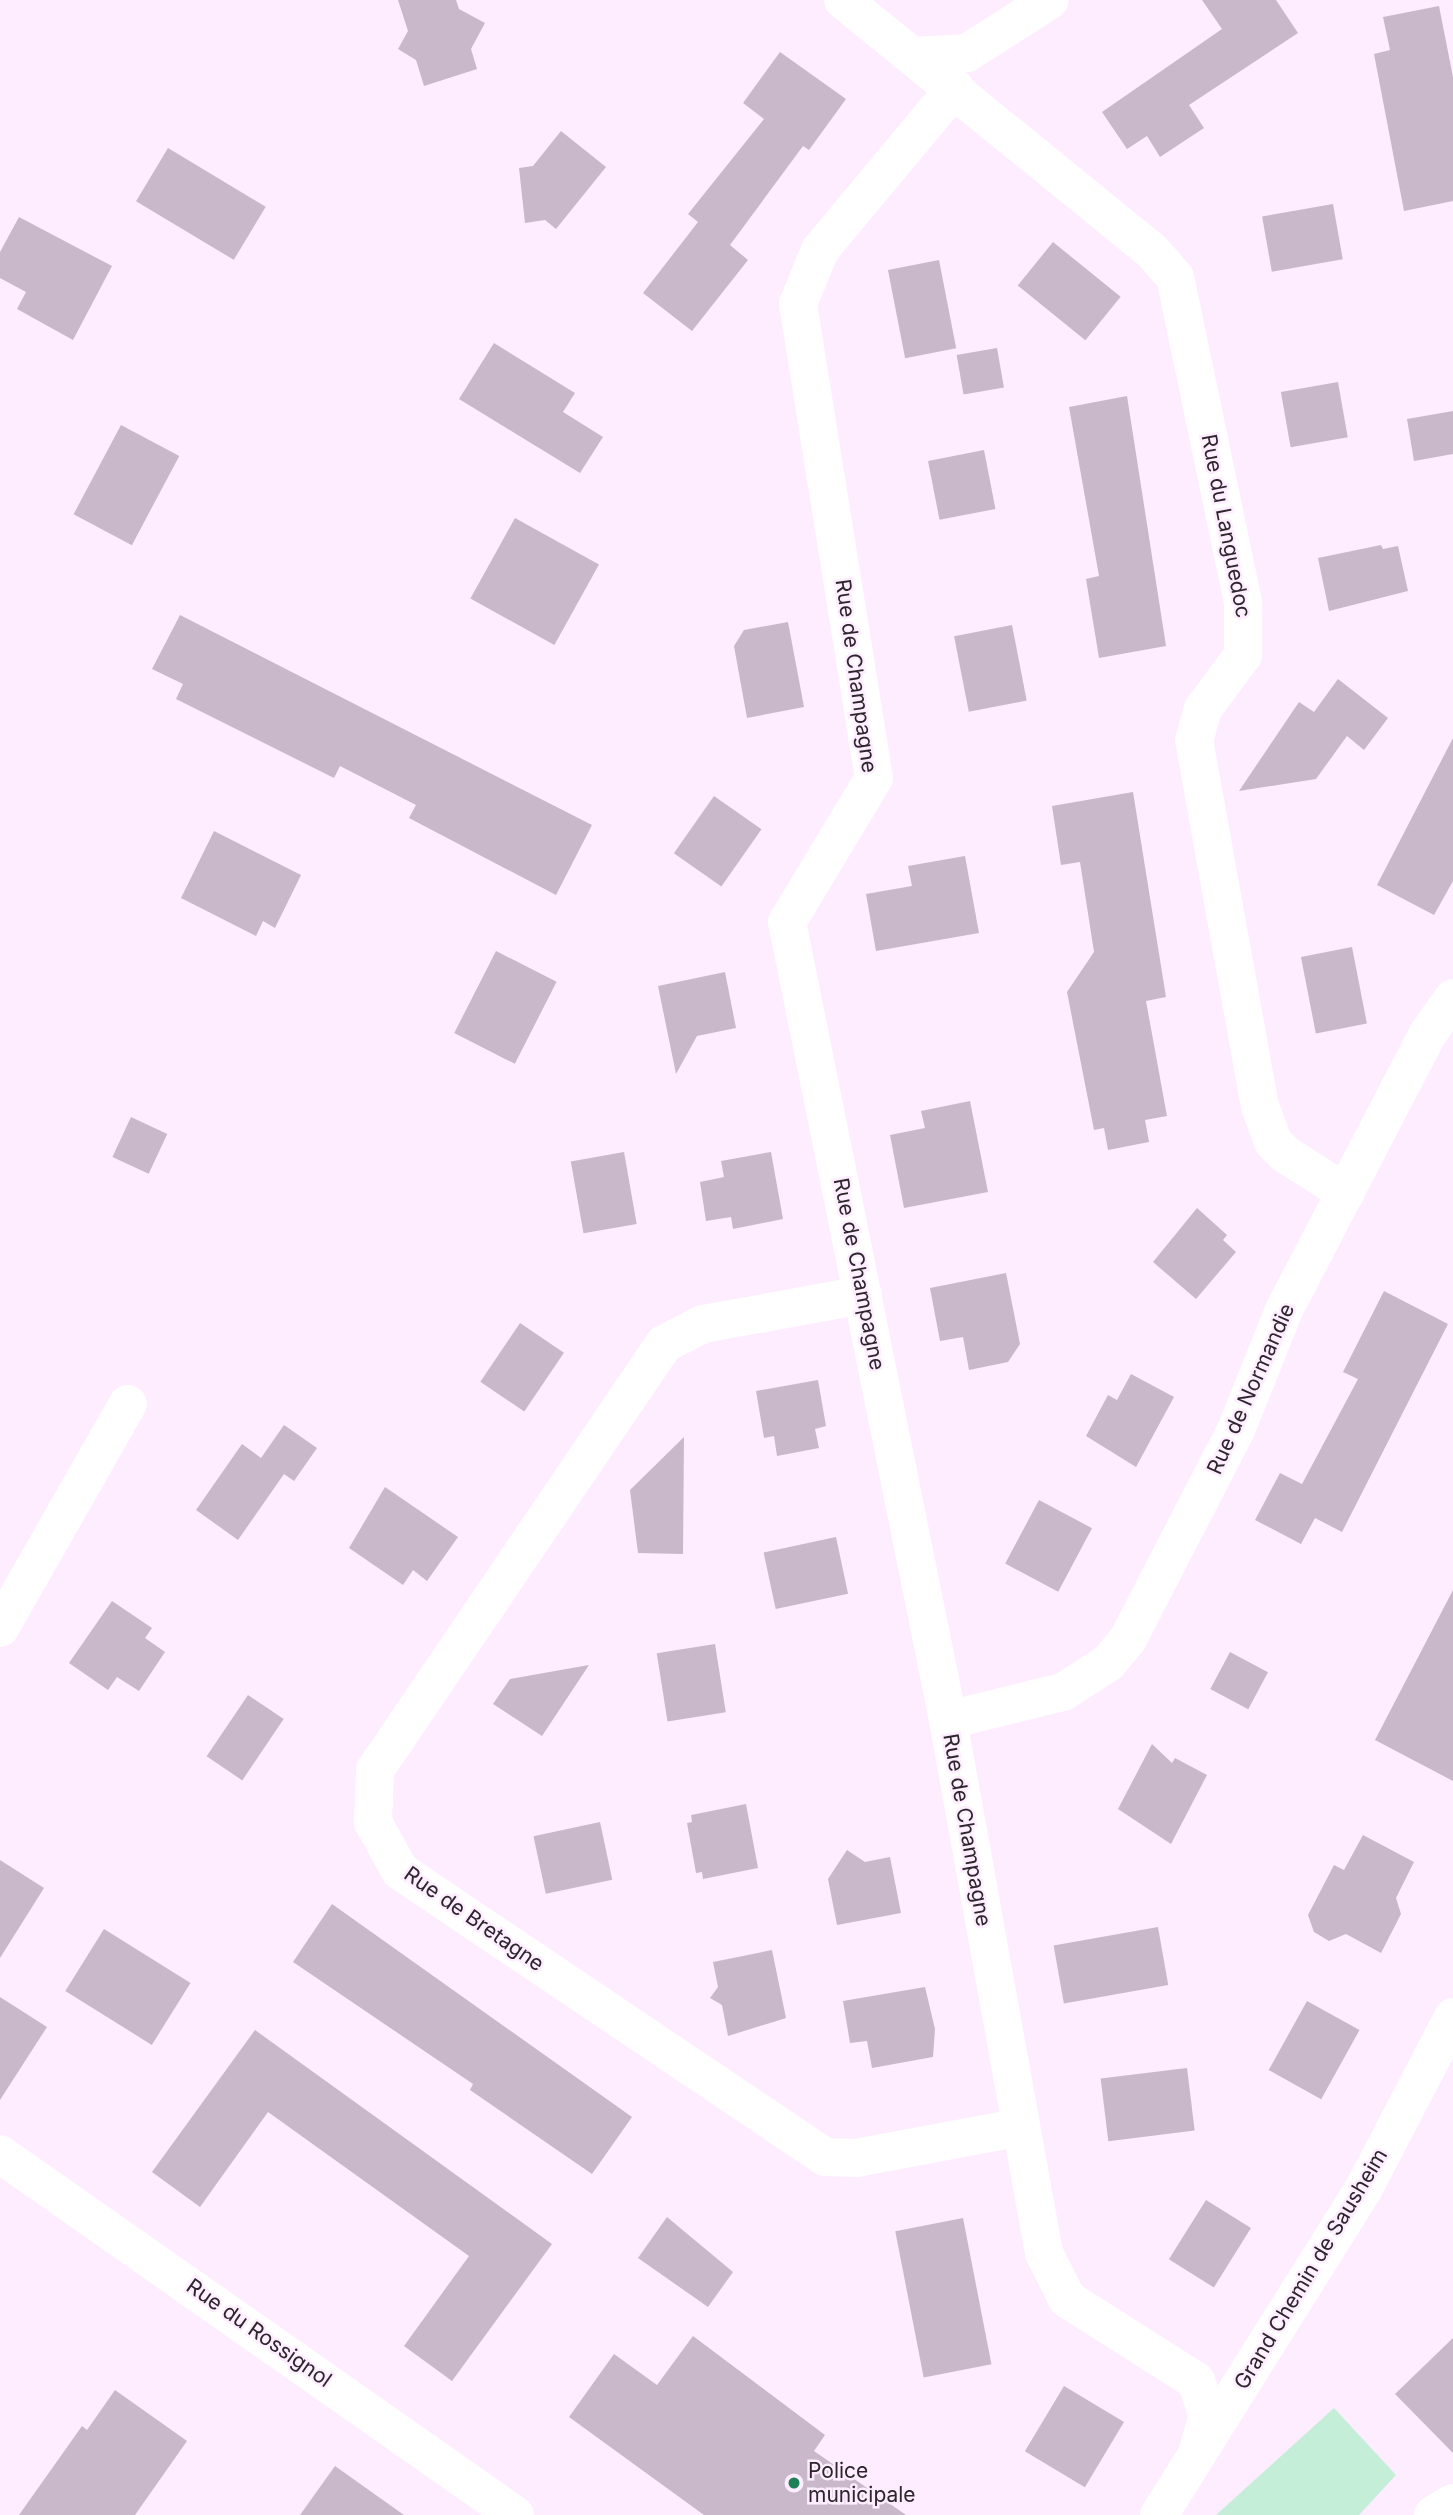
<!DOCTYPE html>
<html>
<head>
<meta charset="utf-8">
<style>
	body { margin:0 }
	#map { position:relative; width:1453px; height:2515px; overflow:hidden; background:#fdedff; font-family:Inter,sans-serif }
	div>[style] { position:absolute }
	.green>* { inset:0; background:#c4eed7 }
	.building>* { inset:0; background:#c8b8c9; transform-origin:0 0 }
	.minor>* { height:38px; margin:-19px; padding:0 19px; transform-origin:19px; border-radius:19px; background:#fff }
	.dots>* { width:19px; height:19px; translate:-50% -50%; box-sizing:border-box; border:4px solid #fdedff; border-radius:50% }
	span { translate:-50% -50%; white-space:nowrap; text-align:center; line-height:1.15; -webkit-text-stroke:5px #fdedff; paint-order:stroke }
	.street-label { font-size:21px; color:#2c262c }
	.poi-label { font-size:21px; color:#2c262c }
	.left { translate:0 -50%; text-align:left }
</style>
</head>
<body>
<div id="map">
	<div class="green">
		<div style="clip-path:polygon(1334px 2408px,1396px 2475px,1359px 2515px,1216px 2515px)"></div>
	</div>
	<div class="building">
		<div style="clip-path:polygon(398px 0,456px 0,459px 9px,485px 23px,471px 49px,477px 69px,424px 86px,416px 60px,398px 49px,408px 31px)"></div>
		<div style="clip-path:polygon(1202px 0,1276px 0,1298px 33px,1189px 105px,1204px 128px,1160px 157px,1147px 136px,1127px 149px,1102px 112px,1222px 29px)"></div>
		<div style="clip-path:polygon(1439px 6px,1453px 77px,1453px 201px,1404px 211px,1374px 54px,1390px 50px,1383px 17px)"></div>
		<div style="clip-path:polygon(780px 52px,846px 99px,809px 150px,803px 146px,730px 245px,748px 260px,692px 331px,643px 293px,698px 222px,688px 214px,764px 119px,743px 103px)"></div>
		<div style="clip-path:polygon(561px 131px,606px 167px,556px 229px,545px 220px,525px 223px,519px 168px,533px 166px)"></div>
		<div style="left:168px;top:148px;width:114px;height:62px;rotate:31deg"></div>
		<div style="left:1333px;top:204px;width:56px;height:72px;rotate:80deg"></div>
		<div style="clip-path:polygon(19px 217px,112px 266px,73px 340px,17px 309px,26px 292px,0 278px,0 252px)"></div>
		<div style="left:1053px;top:242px;width:87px;height:56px;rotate:39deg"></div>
		<div style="left:939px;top:260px;width:90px;height:52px;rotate:79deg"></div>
		<div style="clip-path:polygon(494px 343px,575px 393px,563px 412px,603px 437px,580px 473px,459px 399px)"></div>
		<div style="left:997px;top:348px;width:40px;height:41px;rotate:80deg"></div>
		<div style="left:1338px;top:382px;width:56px;height:58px;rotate:80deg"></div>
		<div style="clip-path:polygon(1127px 396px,1166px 646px,1099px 658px,1086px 579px,1099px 576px,1069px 407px)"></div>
		<div style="clip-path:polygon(1453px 411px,1453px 454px,1414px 461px,1407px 419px)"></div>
		<div style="left:121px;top:425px;width:66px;height:101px;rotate:28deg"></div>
		<div style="left:984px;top:450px;width:60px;height:57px;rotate:79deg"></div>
		<div style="left:515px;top:518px;width:96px;height:92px;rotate:29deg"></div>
		<div style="clip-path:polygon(1381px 545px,1383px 549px,1398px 546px,1408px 591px,1329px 611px,1318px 558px)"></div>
		<div style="clip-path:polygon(180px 615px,592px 825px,556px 895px,409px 818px,416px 805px,340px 766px,334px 778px,176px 699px,183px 684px,152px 669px)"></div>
		<div style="clip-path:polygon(788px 622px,804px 707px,747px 718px,734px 646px,744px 630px)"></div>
		<div style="left:1012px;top:625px;width:77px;height:59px;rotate:79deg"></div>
		<div style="clip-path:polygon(1338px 679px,1388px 718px,1364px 750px,1347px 736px,1316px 779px,1239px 791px,1299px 702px,1314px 712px)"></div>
		<div style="clip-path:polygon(1453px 738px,1453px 881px,1434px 915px,1377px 885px)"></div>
		<div style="clip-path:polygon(1133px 792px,1166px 997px,1146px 1001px,1167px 1116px,1145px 1120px,1149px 1142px,1108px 1150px,1104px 1128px,1094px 1130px,1067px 992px,1094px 952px,1080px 862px,1061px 865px,1052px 806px)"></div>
		<div style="left:714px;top:796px;width:58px;height:70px;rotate:35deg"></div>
		<div style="clip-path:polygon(214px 831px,301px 875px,275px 928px,263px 921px,256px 936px,181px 898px)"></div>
		<div style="clip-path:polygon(965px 856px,979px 933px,876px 951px,866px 894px,912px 886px,908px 866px)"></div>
		<div style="left:1352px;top:947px;width:78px;height:52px;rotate:79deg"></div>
		<div style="left:496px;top:951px;width:68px;height:92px;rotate:27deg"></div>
		<div style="clip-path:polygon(725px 972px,736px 1028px,697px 1036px,676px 1074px,658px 986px)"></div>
		<div style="clip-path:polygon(970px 1101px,988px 1192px,904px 1208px,890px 1135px,925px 1128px,921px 1111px)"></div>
		<div style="left:131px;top:1117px;width:40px;height:44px;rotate:25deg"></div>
		<div style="left:624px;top:1152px;width:73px;height:54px;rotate:80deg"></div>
		<div style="clip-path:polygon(771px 1152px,783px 1219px,733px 1229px,731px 1217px,706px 1221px,700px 1182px,724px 1177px,721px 1161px)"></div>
		<div style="clip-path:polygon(1197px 1208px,1227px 1235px,1223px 1240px,1236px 1252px,1196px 1299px,1153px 1262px)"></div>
		<div style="clip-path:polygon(1006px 1273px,1020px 1344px,1008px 1362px,969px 1370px,963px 1337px,940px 1341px,930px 1288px)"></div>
		<div style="clip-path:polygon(1384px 1291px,1448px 1324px,1342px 1532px,1315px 1518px,1301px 1544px,1255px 1520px,1280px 1473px,1302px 1484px,1358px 1379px,1343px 1372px)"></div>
		<div style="left:520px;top:1323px;width:53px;height:71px;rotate:34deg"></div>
		<div style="clip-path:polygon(1131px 1374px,1174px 1397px,1136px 1467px,1086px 1436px,1108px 1395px,1117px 1400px)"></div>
		<div style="clip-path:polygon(818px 1380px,826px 1426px,815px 1429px,819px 1448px,777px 1456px,774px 1436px,764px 1438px,756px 1391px)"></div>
		<div style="clip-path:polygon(284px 1425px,317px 1448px,294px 1481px,284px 1474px,238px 1540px,196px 1510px,242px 1444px,261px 1458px)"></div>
		<div style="clip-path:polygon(684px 1437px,683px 1554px,638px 1553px,630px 1490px)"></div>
		<div style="clip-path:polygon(385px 1487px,458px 1537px,427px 1581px,413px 1570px,403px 1585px,349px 1548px)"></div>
		<div style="left:1039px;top:1500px;width:60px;height:72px;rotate:28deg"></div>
		<div style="left:836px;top:1537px;width:58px;height:74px;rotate:78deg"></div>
		<div style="clip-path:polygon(1453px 1590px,1453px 1781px,1375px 1740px)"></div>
		<div style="clip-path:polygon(112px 1601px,152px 1628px,145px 1638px,165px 1652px,139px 1691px,117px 1677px,108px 1690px,69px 1663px)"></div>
		<div style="left:715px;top:1644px;width:69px;height:59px;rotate:81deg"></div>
		<div style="left:1230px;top:1652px;width:43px;height:42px;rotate:28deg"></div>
		<div style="clip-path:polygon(589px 1665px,542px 1736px,493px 1704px,510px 1679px)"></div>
		<div style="left:248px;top:1695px;width:43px;height:74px;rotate:34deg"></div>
		<div style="clip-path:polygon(1152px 1744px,1172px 1763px,1175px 1758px,1207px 1775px,1171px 1844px,1118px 1809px)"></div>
		<div style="clip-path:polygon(746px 1804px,758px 1868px,703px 1879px,702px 1872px,696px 1873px,687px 1823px,692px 1822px,691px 1815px)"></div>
		<div style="left:600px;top:1822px;width:59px;height:68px;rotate:78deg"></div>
		<div style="clip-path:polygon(1363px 1835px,1414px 1862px,1396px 1898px,1401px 1914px,1381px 1953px,1346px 1934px,1329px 1941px,1314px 1932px,1308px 1915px,1334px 1865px,1344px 1870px)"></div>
		<div style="clip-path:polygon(847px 1850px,865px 1862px,890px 1857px,901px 1913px,837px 1925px,828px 1879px)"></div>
		<div style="clip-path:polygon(0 1860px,44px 1888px,0 1958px)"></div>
		<div style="clip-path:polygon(332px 1904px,632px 2117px,592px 2174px,470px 2090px,473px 2084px,293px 1962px)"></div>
		<div style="left:1158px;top:1927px;width:59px;height:106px;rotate:80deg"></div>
		<div style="left:104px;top:1929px;width:102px;height:73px;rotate:32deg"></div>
		<div style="clip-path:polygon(772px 1950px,786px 2018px,728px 2036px,722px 2005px,710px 1998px,718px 1987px,713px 1962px)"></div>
		<div style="clip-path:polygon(925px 1987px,935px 2029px,933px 2057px,872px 2068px,867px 2041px,850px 2043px,843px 2001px)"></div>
		<div style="clip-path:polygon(0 1997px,47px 2027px,0 2100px)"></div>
		<div style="left:1307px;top:2001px;width:60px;height:79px;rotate:29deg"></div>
		<div style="clip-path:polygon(255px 2030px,552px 2244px,452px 2381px,404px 2346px,469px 2256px,268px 2112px,200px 2207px,152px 2172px)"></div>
		<div style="left:1187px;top:2068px;width:63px;height:87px;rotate:83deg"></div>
		<div style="left:1206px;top:2200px;width:53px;height:70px;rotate:32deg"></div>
		<div style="clip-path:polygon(667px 2217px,733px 2272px,708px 2307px,638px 2258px)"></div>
		<div style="left:963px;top:2218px;width:149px;height:69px;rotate:79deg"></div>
		<div style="clip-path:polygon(693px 2336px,825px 2435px,814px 2451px,906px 2515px,704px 2515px,569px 2417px,614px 2354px,657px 2385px)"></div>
		<div style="clip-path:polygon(1453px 2338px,1453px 2453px,1395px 2394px)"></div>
		<div style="left:1064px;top:2386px;width:70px;height:76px;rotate:31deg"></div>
		<div style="clip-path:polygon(115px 2390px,187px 2441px,135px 2515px,19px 2515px,82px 2426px,87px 2430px)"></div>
		<div style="clip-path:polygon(335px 2466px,404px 2515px,300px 2515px)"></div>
	</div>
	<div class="minor">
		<div style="left:843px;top:0;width:398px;rotate:39.1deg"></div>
		<div style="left:1152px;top:251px;width:35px;rotate:49deg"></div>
		<div style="left:1175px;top:277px;width:332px;rotate:78.2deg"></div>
		<div style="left:1243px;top:602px;width:53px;rotate:90deg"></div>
		<div style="left:1243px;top:655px;width:67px;rotate:126.5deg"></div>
		<div style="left:1203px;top:709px;width:32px;rotate:106deg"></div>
		<div style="left:1194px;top:740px;width:372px;rotate:79.8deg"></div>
		<div style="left:1260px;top:1106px;width:38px;rotate:70deg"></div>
		<div style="left:1273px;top:1142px;width:17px;rotate:45deg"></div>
		<div style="left:1285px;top:1154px;width:72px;rotate:32.6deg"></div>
		<div style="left:914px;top:56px;width:53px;rotate:-3.2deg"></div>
		<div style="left:967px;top:53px;width:98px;rotate:-32.6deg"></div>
		<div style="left:955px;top:88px;width:211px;rotate:129.8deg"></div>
		<div style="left:820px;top:250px;width:58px;rotate:112.2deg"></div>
		<div style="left:798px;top:304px;width:480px;rotate:80.9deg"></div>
		<div style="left:874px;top:778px;width:168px;rotate:121.1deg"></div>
		<div style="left:787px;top:922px;width:814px;rotate:78.59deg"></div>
		<div style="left:948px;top:1720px;width:542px;rotate:79.79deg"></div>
		<div style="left:1044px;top:2253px;width:51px;rotate:63.4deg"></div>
		<div style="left:1067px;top:2299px;width:153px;rotate:32.4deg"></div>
		<div style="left:1196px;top:2381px;width:36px;rotate:71deg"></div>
		<div style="left:1208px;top:2415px;width:37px;rotate:106deg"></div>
		<div style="left:863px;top:1295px;width:163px;rotate:169.7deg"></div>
		<div style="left:703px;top:1324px;width:44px;rotate:152.9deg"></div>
		<div style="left:664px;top:1344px;width:515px;rotate:124.15deg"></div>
		<div style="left:375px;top:1770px;width:52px;rotate:92.2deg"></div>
		<div style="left:373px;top:1822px;width:56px;rotate:61.1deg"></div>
		<div style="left:400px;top:1871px;width:512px;rotate:33.94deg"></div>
		<div style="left:825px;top:2157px;width:31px;rotate:2deg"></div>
		<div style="left:856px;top:2158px;width:168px;rotate:-10.6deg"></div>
		<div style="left:0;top:1628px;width:258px;rotate:-60.3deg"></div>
		<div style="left:948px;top:1720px;width:118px;rotate:-13.7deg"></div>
		<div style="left:1063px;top:1692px;width:54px;rotate:-32.8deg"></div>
		<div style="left:1108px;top:1663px;width:31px;rotate:-50deg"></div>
		<div style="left:1128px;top:1639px;width:235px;rotate:-62.7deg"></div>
		<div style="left:1236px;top:1430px;width:129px;rotate:-68.2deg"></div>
		<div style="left:1284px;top:1310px;width:310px;rotate:-62.5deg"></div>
		<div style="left:1427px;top:1035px;width:45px;rotate:-54.9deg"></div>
		<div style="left:0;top:2154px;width:629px;rotate:35.03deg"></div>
		<div style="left:1159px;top:2515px;width:384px;rotate:-57.9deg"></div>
		<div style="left:1363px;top:2190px;width:195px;rotate:-62.5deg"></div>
		<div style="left:1433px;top:2515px;width:23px;rotate:-31deg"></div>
	</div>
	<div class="dots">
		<div style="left:794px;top:2483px;background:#1f8058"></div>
	</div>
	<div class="street-label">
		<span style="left:1226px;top:526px;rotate:79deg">Rue du Languedoc</span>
		<span style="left:856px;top:676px;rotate:82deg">Rue de Champagne</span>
		<span style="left:859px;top:1274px;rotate:79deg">Rue de Champagne</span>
		<span style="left:1251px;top:1389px;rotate:-66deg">Rue de Normandie</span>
		<span style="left:967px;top:1830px;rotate:80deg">Rue de Champagne</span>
		<span style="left:474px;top:1919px;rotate:35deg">Rue de Bretagne</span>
		<span style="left:1311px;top:2269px;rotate:-59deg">Grand Chemin de Sausheim</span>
		<span style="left:259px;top:2333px;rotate:35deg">Rue du Rossignol</span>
	</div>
	<div class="poi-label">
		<span class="left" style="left:808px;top:2483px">Police<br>municipale</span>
	</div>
</div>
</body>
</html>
